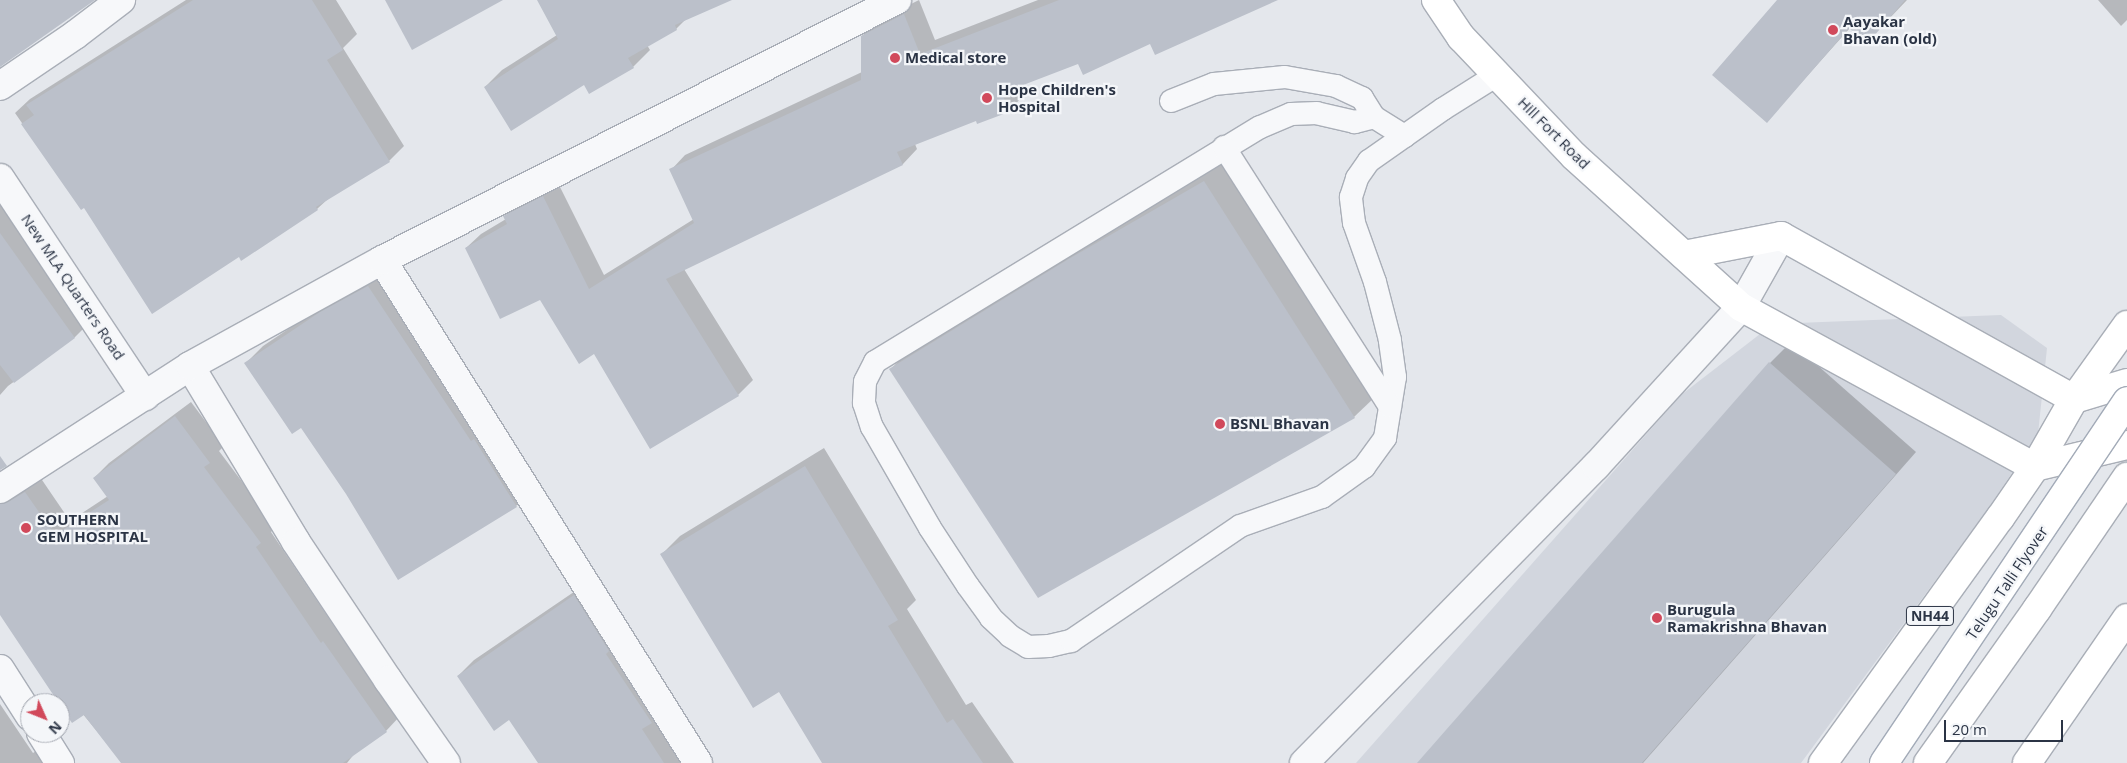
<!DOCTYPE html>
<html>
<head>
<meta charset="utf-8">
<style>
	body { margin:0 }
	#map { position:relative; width:2127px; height:763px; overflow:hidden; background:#e4e7ec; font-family:"Open Sans",sans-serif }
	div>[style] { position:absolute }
	.built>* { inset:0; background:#d2d6de }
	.shadow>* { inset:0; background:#0003 }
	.building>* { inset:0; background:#bbc0ca }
	.roads { filter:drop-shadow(1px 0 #a9aeb7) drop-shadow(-1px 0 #a9aeb7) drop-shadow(0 1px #a9aeb7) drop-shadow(0 -1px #a9aeb7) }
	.service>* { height:22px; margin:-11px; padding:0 11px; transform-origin:11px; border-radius:11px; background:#f7f8fa }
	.minor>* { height:28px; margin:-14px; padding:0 14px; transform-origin:14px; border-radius:14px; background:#f7f8fa }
	.tertiary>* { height:28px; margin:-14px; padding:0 14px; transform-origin:14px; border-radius:14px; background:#f7f8fa }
	.secondary>* { height:28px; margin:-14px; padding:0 14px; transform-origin:14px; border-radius:14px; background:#fff }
	.primary>* { height:28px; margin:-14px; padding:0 14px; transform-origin:14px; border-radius:14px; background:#fff }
	.trunk>* { height:28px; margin:-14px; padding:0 14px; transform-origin:14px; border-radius:14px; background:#fff }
	.bridges { filter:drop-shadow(1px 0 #a3abb8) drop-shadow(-1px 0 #a3abb8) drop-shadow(0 1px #a3abb8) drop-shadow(0 -1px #a3abb8) }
	.primary-bridge>* { height:28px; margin:-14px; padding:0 14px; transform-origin:14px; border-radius:14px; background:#fff }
	.dots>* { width:14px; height:14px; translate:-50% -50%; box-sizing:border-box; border:2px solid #f4f6f9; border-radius:50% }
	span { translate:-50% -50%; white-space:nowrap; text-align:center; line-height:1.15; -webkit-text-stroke:4.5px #f4f6f9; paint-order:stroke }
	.shield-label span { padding:1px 4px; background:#f4f6f9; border:1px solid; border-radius:4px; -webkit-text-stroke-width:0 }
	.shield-label { font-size:14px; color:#2b3445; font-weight:700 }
	.poi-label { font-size:15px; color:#2b3445; font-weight:700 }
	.left { translate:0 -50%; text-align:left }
	.street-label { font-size:15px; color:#2b3445 }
	.north { position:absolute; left:20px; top:693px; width:50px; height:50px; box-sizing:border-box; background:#f4f6f9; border:1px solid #a4a8b1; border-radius:50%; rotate:134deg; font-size:14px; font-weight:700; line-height:20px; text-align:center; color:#2b3445 }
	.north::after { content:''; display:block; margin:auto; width:18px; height:22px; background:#d1495b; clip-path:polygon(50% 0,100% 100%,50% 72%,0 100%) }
	.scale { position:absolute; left:1944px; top:720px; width:119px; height:22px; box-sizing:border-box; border:2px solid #2b3445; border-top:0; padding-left:6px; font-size:15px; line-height:18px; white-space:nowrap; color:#2b3445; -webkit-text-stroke:4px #f4f6f9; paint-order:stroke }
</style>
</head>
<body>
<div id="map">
	<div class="built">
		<div style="clip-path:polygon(2001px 315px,2047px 348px,2038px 434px,1988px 509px,1801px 763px,1356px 763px,1681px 395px,1773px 324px)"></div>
	</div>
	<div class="shadow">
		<div style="clip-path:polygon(186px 0,336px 0,357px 34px,343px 48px,404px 146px,389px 161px,329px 198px,317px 209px,239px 256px,84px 206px,81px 208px,15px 113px,30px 99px)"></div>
		<div style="clip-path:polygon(538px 0,729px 0,686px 19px,676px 29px,647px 45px,650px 50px,633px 67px,584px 83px,485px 87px,502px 70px,557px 35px)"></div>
		<div style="clip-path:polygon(919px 0,935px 40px,1038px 0,1241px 0,1151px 42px,1079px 62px,1019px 85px,1023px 96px,1009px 111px,978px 122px,976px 119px,915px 144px,917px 149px,903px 164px,684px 269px,753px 380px,738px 395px,650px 447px,595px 352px,540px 298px,466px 248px,481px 234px,506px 219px,505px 216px,520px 202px,558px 183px,604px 275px,694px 219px,671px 170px,685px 155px,862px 72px,862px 36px,877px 21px)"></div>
		<div style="clip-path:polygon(1779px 0,1907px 0,1867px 42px,1850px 28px,1767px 121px)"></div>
		<div style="clip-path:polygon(2098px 0,2127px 0,2127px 20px,2121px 26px)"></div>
		<div style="clip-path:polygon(1225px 161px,1375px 397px,1354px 417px,891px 369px,911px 348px)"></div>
		<div style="clip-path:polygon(0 195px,90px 322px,75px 337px,8px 386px,0 395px)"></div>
		<div style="clip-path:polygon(385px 269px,533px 489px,516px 506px,347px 494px,302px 426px,246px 363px,263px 346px,339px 295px)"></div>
		<div style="clip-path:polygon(1791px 342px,1916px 452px,1643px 763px,1419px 763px,1770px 363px)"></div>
		<div style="clip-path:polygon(191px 402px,224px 446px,219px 451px,276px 527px,271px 532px,336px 629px,338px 627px,401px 715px,386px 731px,355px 753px,347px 763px,123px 763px,0 613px,0 492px,40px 477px,70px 521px,108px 496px,94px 478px,109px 463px)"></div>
		<div style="clip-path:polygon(824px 448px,916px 600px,907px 609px,966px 705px,972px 702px,1014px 763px,824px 763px,779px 691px,661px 555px,680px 536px)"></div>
		<div style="clip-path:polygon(590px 581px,690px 763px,540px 763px,510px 718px,458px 676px,474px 660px)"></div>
		<div style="clip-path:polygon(0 704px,33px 753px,36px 751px,44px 763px,0 763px)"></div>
	</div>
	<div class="building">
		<div style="clip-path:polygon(0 0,95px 0,0 67px)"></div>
		<div style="clip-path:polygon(193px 0,312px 0,343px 50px,327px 60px,390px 162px,316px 207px,318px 210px,241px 261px,239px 257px,152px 314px,84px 208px,81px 210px,21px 124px,34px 115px,26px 105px)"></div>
		<div style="clip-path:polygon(385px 0,503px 0,412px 50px)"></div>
		<div style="clip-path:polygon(537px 0,732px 0,675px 25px,677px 30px,628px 58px,634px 68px,589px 94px,584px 85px,511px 131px,484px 87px,558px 39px)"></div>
		<div style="clip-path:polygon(1059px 0,1278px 0,1155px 55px,1150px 44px,1083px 75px,1078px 64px,1002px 93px,1009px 112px,977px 124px,976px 121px,897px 152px,903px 165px,666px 279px,739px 396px,650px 449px,594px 354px,579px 364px,540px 300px,500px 319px,465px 248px,507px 224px,503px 216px,543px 196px,589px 289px,694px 223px,669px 169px,861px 80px,861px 36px,904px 14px,920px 54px)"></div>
		<div style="clip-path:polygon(1777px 0,1905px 0,1867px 44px,1849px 28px,1767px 123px,1712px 75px)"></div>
		<div style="clip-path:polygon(1204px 181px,1355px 418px,1038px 598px,889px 369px,1067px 260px)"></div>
		<div style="clip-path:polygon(0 233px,75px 338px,14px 383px,0 365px)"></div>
		<div style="clip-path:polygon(368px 286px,471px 441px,474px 439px,517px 507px,398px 580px,346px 494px,301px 428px,292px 434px,244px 363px,320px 312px)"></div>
		<div style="clip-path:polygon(1769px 362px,1896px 474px,1642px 763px,1417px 763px)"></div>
		<div style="clip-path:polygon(175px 416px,210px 463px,204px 467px,261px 543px,256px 547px,321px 643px,323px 641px,387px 732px,343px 763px,121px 763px,84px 715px,72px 723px,0 615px,0 504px,8px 502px,25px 492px,55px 535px,109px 500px,93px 478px)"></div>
		<div style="clip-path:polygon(0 456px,7px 466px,0 470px)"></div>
		<div style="clip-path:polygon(805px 466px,898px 620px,888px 626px,947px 723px,953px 719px,983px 763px,822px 763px,779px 692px,753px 708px,660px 554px)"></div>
		<div style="clip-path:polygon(574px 595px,609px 651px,606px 654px,652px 723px,642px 729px,664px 763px,538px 763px,509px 720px,494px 731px,457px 676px)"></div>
	</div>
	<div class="roads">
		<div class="service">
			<div style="left:1171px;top:101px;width:46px;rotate:-21.6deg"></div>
			<div style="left:1214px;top:84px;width:71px;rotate:-5.6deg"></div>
			<div style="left:1285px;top:77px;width:52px;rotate:10deg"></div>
			<div style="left:1336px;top:86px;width:29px;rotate:25deg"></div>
			<div style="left:1362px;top:98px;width:22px;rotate:58deg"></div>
			<div style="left:1374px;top:117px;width:36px;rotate:32deg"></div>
			<div style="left:1374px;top:117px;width:20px;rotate:165deg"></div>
			<div style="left:1355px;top:122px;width:39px;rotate:-167deg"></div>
			<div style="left:1317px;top:113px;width:26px;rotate:178deg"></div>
			<div style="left:1291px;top:114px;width:34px;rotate:157deg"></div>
			<div style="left:1260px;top:127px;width:451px;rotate:148.6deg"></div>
			<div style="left:875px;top:362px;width:22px;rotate:117deg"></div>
			<div style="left:865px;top:382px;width:21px;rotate:93deg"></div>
			<div style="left:864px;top:403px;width:25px;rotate:72deg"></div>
			<div style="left:872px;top:427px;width:116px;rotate:60.1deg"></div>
			<div style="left:930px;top:528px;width:69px;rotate:56.8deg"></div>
			<div style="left:968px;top:586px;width:39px;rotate:54deg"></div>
			<div style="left:991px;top:618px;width:26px;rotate:43deg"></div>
			<div style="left:1010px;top:636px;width:21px;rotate:31deg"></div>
			<div style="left:1028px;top:647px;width:21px;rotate:-3deg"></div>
			<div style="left:1049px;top:646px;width:23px;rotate:-13deg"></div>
			<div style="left:1071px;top:641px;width:204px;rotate:-34.2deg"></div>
			<div style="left:1240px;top:526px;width:87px;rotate:-19.5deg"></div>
			<div style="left:1322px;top:497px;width:52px;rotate:-35.5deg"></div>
			<div style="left:1364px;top:467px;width:36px;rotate:-54deg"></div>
			<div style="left:1385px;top:438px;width:62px;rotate:-80.7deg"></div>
			<div style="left:1395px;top:377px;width:37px;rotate:-98deg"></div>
			<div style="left:1390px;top:340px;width:60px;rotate:-104.5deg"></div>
			<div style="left:1375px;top:282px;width:63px;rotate:-109.6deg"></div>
			<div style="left:1354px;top:223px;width:26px;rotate:-97deg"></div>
			<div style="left:1351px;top:197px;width:20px;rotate:-72deg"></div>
			<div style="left:1357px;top:178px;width:21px;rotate:-55deg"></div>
			<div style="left:1369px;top:161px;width:90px;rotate:-35.1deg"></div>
			<div style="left:1443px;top:109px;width:64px;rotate:-32.2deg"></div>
			<div style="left:1224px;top:147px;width:308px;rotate:57.4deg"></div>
		</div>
		<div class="minor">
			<div style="left:0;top:86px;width:91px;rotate:-34.2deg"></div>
			<div style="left:75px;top:35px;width:58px;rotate:-37.3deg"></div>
			<div style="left:0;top:178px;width:262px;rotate:56.4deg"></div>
			<div style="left:382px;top:260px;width:594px;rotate:57.86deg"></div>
			<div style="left:190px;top:366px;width:205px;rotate:58.9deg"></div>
			<div style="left:296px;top:542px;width:166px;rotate:56.3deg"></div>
			<div style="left:388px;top:680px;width:101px;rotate:55.1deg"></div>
			<div style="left:0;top:489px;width:226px;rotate:-32.9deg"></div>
			<div style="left:190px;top:366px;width:219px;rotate:-28.9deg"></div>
			<div style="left:382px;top:260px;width:577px;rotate:-26.79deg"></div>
			<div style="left:0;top:669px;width:56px;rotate:57.4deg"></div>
			<div style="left:41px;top:733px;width:36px;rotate:58deg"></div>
		</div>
		<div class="tertiary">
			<div style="left:1304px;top:763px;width:417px;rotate:-45.5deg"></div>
			<div style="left:1596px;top:466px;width:215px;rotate:-47.6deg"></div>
			<div style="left:1741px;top:307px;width:81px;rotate:-60.6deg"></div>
		</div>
		<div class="secondary">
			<div style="left:1436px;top:0;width:45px;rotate:56deg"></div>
			<div style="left:1461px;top:37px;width:164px;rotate:46.5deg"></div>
			<div style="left:1574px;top:156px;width:225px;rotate:42.1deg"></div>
			<div style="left:1741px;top:307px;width:335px;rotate:28.6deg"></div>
			<div style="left:2035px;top:467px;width:95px;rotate:-13.4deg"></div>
			<div style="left:1684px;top:255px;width:99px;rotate:-11.1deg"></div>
			<div style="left:1781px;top:236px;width:335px;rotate:29.1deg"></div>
			<div style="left:2074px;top:399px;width:55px;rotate:-16.8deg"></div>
		</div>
		<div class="primary">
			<div style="left:1928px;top:763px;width:189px;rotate:-54.7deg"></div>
			<div style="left:2037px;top:609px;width:160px;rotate:-55.7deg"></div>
		</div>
		<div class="trunk">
			<div style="left:1823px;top:763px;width:302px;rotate:-54.2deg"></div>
			<div style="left:2000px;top:518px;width:62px;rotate:-55.5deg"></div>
			<div style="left:2035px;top:467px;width:78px;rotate:-60.2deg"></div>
			<div style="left:2074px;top:399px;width:91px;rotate:-54.4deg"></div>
			<div style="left:2027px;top:763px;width:176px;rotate:-55.4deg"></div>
		</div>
	</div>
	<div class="bridges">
		<div class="primary-bridge">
			<div style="left:1884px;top:763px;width:436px;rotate:-56.1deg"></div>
		</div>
	</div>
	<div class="dots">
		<div style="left:1833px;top:30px;background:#d1495b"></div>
		<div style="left:895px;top:58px;background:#d1495b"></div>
		<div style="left:987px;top:98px;background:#d1495b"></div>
		<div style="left:1220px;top:424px;background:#d1495b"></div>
		<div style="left:26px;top:528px;background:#d1495b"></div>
		<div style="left:1657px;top:618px;background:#d1495b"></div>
	</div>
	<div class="shield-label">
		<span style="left:1930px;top:616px">NH44</span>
	</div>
	<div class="poi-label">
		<span class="left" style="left:1843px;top:30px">Aayakar<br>Bhavan (old)</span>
		<span class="left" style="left:905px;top:58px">Medical store</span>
		<span class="left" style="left:998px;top:98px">Hope Children's<br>Hospital</span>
		<span class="left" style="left:1230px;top:424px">BSNL Bhavan</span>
		<span class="left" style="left:37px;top:528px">SOUTHERN<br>GEM HOSPITAL</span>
		<span class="left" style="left:1667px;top:618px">Burugula<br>Ramakrishna Bhavan</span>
	</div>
	<div class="street-label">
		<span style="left:1554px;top:133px;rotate:45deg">Hill Fort Road</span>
		<span style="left:73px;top:287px;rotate:56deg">New MLA Quarters Road</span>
		<span style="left:2007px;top:583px;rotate:-56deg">Telugu Talli Flyover</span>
	</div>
	<div class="north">N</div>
	<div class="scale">20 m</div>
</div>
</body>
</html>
